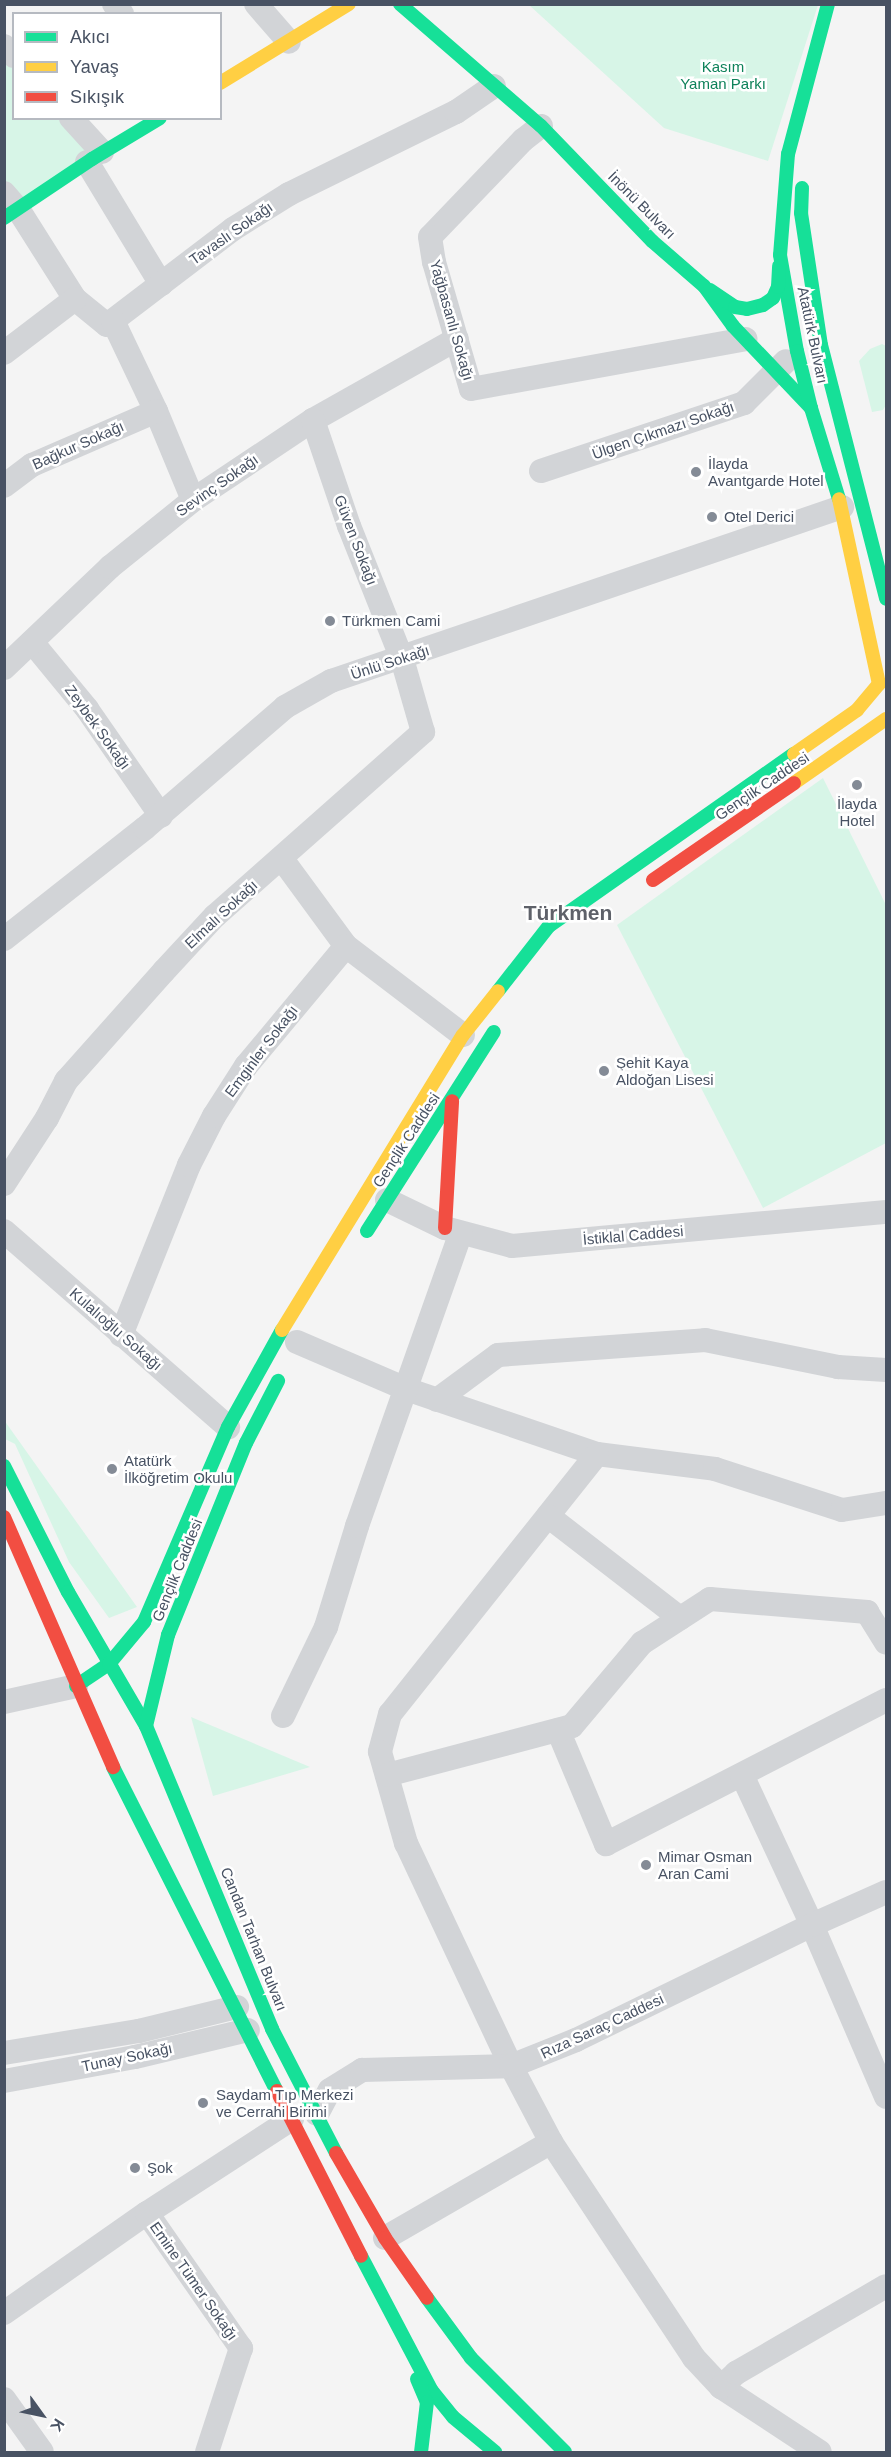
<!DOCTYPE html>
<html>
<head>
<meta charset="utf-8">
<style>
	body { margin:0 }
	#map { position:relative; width:891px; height:2457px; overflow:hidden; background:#f4f4f4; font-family:Arial,sans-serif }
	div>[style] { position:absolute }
	.green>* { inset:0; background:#d7f5e7 }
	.street>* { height:24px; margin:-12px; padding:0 12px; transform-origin:12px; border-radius:12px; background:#d2d4d7 }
	.fast>* { height:14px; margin:-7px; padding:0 7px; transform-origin:7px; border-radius:7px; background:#16e098 }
	.slow>* { height:14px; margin:-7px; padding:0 7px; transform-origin:7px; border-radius:7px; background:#ffcf43 }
	.jam>* { height:14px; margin:-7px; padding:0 7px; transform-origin:7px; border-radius:7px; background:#f24e42 }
	.dots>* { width:16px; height:16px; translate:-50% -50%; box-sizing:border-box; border:3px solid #fff; border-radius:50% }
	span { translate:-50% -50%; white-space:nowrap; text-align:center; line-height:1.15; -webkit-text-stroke:5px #fff; paint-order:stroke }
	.park-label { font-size:15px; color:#0e825a }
	.street-label { font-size:15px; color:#485263 }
	.poi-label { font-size:15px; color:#485263 }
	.left { translate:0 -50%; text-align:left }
	.district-label { font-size:21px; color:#5e6169; font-weight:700 }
	.frame { position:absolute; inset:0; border:6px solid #485263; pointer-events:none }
	.legend { position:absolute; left:12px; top:12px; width:210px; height:108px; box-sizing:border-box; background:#fff; border:2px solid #b6bac1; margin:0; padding:8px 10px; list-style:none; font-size:18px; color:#485263 }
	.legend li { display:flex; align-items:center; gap:12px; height:30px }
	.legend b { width:30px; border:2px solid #b6bac1 }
	.north { position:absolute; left:12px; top:2385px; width:60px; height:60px; -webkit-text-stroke:4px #fff; paint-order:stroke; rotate:123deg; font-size:16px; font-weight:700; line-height:24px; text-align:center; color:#485263 }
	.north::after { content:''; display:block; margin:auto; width:21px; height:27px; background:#485263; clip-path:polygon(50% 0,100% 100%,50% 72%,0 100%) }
</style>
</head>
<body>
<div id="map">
	<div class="green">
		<div style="clip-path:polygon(529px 5px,818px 5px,768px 161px,664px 128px)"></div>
		<div style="clip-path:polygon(4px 55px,13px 65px,14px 118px,63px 119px,92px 151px,19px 201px,5px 184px)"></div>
		<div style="clip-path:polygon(882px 344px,886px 346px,886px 405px,883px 410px,872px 412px,859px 361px,870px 349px)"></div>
		<div style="clip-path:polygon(823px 778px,886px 905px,886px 1143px,763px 1208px,617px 925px)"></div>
		<div style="clip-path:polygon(4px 1420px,137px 1607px,109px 1618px,69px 1562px,15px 1444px,5px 1439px)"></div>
		<div style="clip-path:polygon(191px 1717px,310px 1767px,213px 1796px)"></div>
	</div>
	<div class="street">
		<div style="left:114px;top:4px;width:13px;rotate:51deg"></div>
		<div style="left:256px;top:4px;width:50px;rotate:49deg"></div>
		<div style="left:4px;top:46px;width:14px;rotate:45deg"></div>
		<div style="left:71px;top:118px;width:46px;rotate:47.6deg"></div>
		<div style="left:541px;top:126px;width:23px;rotate:142deg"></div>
		<div style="left:523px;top:140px;width:134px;rotate:133.8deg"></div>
		<div style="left:430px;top:237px;width:25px;rotate:81deg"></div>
		<div style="left:434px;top:262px;width:132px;rotate:73.8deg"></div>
		<div style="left:471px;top:389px;width:279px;rotate:-10.3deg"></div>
		<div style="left:87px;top:162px;width:143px;rotate:58.8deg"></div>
		<div style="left:4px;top:193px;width:21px;rotate:49deg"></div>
		<div style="left:18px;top:209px;width:107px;rotate:57.7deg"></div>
		<div style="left:75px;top:299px;width:41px;rotate:39.1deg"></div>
		<div style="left:107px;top:325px;width:158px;rotate:-37.3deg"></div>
		<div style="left:233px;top:229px;width:66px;rotate:-32deg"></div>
		<div style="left:289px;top:194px;width:186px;rotate:-26.2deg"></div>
		<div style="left:456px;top:112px;width:46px;rotate:-34.4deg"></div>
		<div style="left:113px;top:321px;width:100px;rotate:64.5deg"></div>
		<div style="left:156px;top:411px;width:96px;rotate:67.4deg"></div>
		<div style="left:4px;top:353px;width:89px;rotate:-37.3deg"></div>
		<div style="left:541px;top:471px;width:214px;rotate:-18.5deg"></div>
		<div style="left:744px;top:403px;width:59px;rotate:-45deg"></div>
		<div style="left:4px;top:486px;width:35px;rotate:-37deg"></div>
		<div style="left:32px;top:465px;width:135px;rotate:-23.5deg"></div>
		<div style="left:32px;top:642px;width:87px;rotate:50.6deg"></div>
		<div style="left:87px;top:709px;width:130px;rotate:55.3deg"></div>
		<div style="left:4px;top:668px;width:146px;rotate:-43.6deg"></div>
		<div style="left:110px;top:567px;width:107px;rotate:-38.9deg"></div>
		<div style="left:193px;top:500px;width:144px;rotate:-33.7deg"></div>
		<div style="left:313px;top:420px;width:165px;rotate:-29.4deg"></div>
		<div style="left:282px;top:859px;width:108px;rotate:53.7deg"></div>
		<div style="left:4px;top:939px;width:179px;rotate:-38.2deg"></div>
		<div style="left:145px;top:828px;width:185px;rotate:-40.8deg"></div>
		<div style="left:285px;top:707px;width:53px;rotate:-29.5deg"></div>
		<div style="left:331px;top:681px;width:540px;rotate:-18.8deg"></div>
		<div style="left:4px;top:1184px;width:79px;rotate:-56.9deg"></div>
		<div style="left:47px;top:1118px;width:42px;rotate:-62.8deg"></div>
		<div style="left:66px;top:1081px;width:147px;rotate:-48.3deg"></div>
		<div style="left:164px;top:971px;width:75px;rotate:-47.2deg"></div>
		<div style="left:215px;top:916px;width:278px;rotate:-41.5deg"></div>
		<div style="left:423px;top:732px;width:76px;rotate:-106deg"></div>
		<div style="left:402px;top:659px;width:143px;rotate:-111.7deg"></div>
		<div style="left:349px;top:526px;width:112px;rotate:-108.8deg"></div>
		<div style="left:387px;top:1200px;width:64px;rotate:25.8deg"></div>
		<div style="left:445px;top:1228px;width:69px;rotate:15deg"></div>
		<div style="left:512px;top:1246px;width:376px;rotate:-5.2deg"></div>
		<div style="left:4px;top:1231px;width:298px;rotate:41.2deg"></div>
		<div style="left:121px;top:1335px;width:183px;rotate:-68.2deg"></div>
		<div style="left:189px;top:1165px;width:55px;rotate:-63deg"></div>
		<div style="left:214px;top:1116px;width:59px;rotate:-57.4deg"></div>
		<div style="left:246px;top:1066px;width:156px;rotate:-50.2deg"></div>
		<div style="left:346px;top:946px;width:147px;rotate:37.3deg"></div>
		<div style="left:297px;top:1342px;width:119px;rotate:23.3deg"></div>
		<div style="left:406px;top:1389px;width:202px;rotate:18.8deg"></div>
		<div style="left:597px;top:1454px;width:119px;rotate:7.2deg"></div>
		<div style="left:715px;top:1469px;width:133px;rotate:17.9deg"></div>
		<div style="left:842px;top:1510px;width:45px;rotate:-9deg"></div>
		<div style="left:437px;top:1400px;width:76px;rotate:-36.4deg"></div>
		<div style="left:498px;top:1355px;width:208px;rotate:-4.1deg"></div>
		<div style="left:705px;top:1340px;width:136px;rotate:11.5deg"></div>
		<div style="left:838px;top:1367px;width:48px;rotate:3.6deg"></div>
		<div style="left:597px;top:1454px;width:332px;rotate:128.5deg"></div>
		<div style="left:390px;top:1714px;width:39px;rotate:105deg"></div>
		<div style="left:380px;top:1752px;width:95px;rotate:74.1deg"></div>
		<div style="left:406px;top:1843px;width:246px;rotate:64.8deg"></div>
		<div style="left:511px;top:2066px;width:86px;rotate:62.2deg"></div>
		<div style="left:551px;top:2142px;width:259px;rotate:56.5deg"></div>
		<div style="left:694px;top:2358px;width:40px;rotate:47deg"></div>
		<div style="left:721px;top:2387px;width:118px;rotate:33.3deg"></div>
		<div style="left:548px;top:1516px;width:167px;rotate:37.7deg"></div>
		<div style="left:4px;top:1702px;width:74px;rotate:-12.5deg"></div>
		<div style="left:283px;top:1716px;width:99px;rotate:-64.2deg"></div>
		<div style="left:326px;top:1627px;width:106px;rotate:-72.9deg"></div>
		<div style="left:357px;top:1526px;width:311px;rotate:-70.5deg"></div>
		<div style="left:558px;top:1730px;width:124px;rotate:67.2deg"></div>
		<div style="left:606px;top:1844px;width:315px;rotate:-27.2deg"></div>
		<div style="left:387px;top:1775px;width:191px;rotate:-14.8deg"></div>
		<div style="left:572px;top:1726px;width:109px;rotate:-49.9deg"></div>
		<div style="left:642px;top:1643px;width:81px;rotate:-32.9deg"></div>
		<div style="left:710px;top:1599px;width:158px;rotate:4.7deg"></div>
		<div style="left:867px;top:1612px;width:36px;rotate:58deg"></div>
		<div style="left:742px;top:1775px;width:166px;rotate:65deg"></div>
		<div style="left:812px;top:1925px;width:187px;rotate:66.7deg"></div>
		<div style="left:4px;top:2053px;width:137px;rotate:-9.3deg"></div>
		<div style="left:139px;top:2031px;width:101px;rotate:-13.8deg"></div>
		<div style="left:4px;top:2081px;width:133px;rotate:-10.4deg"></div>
		<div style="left:135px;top:2057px;width:116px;rotate:-13.4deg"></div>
		<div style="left:317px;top:2114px;width:27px;rotate:-62deg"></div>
		<div style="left:330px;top:2090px;width:38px;rotate:-32deg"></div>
		<div style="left:362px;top:2070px;width:149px;rotate:-1.5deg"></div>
		<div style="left:511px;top:2066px;width:70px;rotate:-21.8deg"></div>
		<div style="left:576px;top:2040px;width:263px;rotate:-26deg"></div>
		<div style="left:812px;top:1925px;width:81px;rotate:-24deg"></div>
		<div style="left:147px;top:2213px;width:165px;rotate:55.2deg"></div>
		<div style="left:241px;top:2348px;width:109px;rotate:108.1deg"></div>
		<div style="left:385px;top:2238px;width:192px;rotate:-30deg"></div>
		<div style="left:4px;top:2313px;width:174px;rotate:-35deg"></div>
		<div style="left:147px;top:2213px;width:173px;rotate:-33deg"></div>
		<div style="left:721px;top:2387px;width:21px;rotate:-43deg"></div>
		<div style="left:736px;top:2373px;width:173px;rotate:-30.1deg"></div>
		<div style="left:4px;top:2399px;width:65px;rotate:54.4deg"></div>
	</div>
	<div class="fast">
		<div style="left:400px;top:4px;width:186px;rotate:40.9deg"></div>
		<div style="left:541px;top:126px;width:160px;rotate:46deg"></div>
		<div style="left:652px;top:241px;width:69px;rotate:40.9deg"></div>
		<div style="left:704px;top:286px;width:49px;rotate:54.1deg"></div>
		<div style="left:733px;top:326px;width:113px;rotate:46.4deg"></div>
		<div style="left:828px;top:4px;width:155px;rotate:104.9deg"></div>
		<div style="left:788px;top:154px;width:101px;rotate:94.5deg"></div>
		<div style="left:780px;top:255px;width:97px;rotate:80deg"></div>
		<div style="left:797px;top:351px;width:59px;rotate:76.2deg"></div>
		<div style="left:811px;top:408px;width:95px;rotate:72.9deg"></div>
		<div style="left:802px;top:188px;width:25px;rotate:92deg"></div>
		<div style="left:801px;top:213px;width:134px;rotate:81.4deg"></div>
		<div style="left:821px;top:345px;width:262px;rotate:75.6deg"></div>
		<div style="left:4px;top:218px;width:106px;rotate:-33.8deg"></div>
		<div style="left:92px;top:159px;width:79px;rotate:-31.1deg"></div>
		<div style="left:710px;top:290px;width:30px;rotate:34deg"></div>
		<div style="left:735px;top:307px;width:12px;rotate:9deg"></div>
		<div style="left:747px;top:309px;width:16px;rotate:-14deg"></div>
		<div style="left:763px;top:305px;width:12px;rotate:-35deg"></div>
		<div style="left:773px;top:298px;width:12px;rotate:-66deg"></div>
		<div style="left:778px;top:287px;width:21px;rotate:-87deg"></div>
		<div style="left:498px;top:991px;width:83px;rotate:-51.9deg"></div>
		<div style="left:549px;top:926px;width:299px;rotate:-35.1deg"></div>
		<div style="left:367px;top:1231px;width:236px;rotate:-57.5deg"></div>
		<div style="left:4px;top:1466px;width:141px;rotate:63.1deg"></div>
		<div style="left:68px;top:1592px;width:155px;rotate:59.8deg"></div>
		<div style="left:146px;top:1726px;width:328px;rotate:67.4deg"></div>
		<div style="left:272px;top:2029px;width:140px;rotate:62.7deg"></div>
		<div style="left:76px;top:1686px;width:40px;rotate:-34deg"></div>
		<div style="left:109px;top:1664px;width:55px;rotate:-50.2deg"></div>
		<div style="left:144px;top:1622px;width:212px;rotate:-66.7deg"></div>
		<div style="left:228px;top:1427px;width:111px;rotate:-60.9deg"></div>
		<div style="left:146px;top:1726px;width:94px;rotate:-76.4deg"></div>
		<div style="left:168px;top:1635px;width:207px;rotate:-67.9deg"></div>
		<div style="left:246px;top:1443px;width:70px;rotate:-62.7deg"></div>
		<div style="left:113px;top:1767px;width:363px;rotate:63.2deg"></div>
		<div style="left:361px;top:2256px;width:153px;rotate:62.3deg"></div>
		<div style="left:432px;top:2391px;width:33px;rotate:51deg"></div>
		<div style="left:453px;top:2417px;width:55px;rotate:39.8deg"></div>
		<div style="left:427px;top:2298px;width:74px;rotate:53.7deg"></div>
		<div style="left:471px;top:2358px;width:133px;rotate:45deg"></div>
		<div style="left:417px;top:2379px;width:25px;rotate:67deg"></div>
		<div style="left:427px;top:2402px;width:50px;rotate:96.8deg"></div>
	</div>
	<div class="slow">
		<div style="left:220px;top:83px;width:151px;rotate:-31.5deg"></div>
		<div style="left:794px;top:754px;width:77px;rotate:-34.9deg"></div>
		<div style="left:857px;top:710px;width:34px;rotate:-50deg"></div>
		<div style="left:879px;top:684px;width:189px;rotate:-102.2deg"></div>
		<div style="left:794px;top:783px;width:112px;rotate:-34.8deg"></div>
		<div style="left:282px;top:1330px;width:346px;rotate:-58.5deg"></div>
		<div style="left:463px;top:1035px;width:56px;rotate:-51.5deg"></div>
	</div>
	<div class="jam">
		<div style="left:653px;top:880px;width:171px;rotate:-34.5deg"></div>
		<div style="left:445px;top:1228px;width:127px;rotate:-86.8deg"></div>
		<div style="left:4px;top:1517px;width:273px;rotate:66.4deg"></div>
		<div style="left:277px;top:2091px;width:185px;rotate:63deg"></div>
		<div style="left:336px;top:2153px;width:98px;rotate:60deg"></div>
		<div style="left:385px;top:2238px;width:73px;rotate:55deg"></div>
	</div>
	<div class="dots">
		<div style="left:696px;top:472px;background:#848b96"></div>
		<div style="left:712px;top:517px;background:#848b96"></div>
		<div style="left:330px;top:621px;background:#848b96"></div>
		<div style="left:857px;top:785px;background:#848b96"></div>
		<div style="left:604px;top:1071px;background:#848b96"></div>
		<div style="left:112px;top:1469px;background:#848b96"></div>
		<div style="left:646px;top:1865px;background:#848b96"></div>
		<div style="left:203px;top:2103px;background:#848b96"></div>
		<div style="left:135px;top:2168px;background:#848b96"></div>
	</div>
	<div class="park-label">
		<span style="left:723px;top:75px">Kasım<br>Yaman Parkı</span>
	</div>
	<div class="street-label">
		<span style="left:642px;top:205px;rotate:45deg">İnönü Bulvarı</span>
		<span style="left:231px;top:233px;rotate:-35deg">Tavaslı Sokağı</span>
		<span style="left:452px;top:320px;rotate:74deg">Yağbasanlı Sokağı</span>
		<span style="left:813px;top:335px;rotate:78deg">Atatürk Bulvarı</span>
		<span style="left:663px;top:430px;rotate:-19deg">Ülgen Çıkmazı Sokağı</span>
		<span style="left:78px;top:445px;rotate:-24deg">Bağkur Sokağı</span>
		<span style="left:217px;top:485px;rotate:-35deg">Sevinç Sokağı</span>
		<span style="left:356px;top:540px;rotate:69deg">Güven Sokağı</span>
		<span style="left:390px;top:662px;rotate:-18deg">Ünlü Sokağı</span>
		<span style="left:98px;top:727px;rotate:54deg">Zeybek Sokağı</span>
		<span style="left:762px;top:786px;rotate:-34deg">Gençlik Caddesi</span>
		<span style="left:221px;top:914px;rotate:-43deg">Elmalı Sokağı</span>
		<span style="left:261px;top:1051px;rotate:-53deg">Emginler Sokağı</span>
		<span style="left:406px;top:1140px;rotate:-57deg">Gençlik Caddesi</span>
		<span style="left:633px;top:1235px;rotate:-5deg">İstiklal Caddesi</span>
		<span style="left:116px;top:1329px;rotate:41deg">Kulalıoğlu Sokağı</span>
		<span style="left:177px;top:1570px;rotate:-68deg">Gençlik Caddesi</span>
		<span style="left:254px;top:1939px;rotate:68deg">Candan Tarhan Bulvarı</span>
		<span style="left:602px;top:2026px;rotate:-25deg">Rıza Saraç Caddesi</span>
		<span style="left:127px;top:2057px;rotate:-12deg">Tunay Sokağı</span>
		<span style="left:194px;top:2281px;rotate:55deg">Emine Tümer Sokağı</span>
	</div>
	<div class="poi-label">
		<span class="left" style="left:708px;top:472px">İlayda<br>Avantgarde Hotel</span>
		<span class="left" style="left:724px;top:517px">Otel Derici</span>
		<span class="left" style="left:342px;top:621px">Türkmen Cami</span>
		<span style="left:857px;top:812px">İlayda<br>Hotel</span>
		<span class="left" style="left:616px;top:1071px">Şehit Kaya<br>Aldoğan Lisesi</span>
		<span class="left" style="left:124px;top:1469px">Atatürk<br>İlköğretim Okulu</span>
		<span class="left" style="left:658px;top:1865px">Mimar Osman<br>Aran Cami</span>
		<span class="left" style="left:216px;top:2103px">Saydam Tıp Merkezi<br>ve Cerrahi Birimi</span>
		<span class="left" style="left:147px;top:2168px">Şok</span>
	</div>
	<div class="district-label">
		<span style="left:568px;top:913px">Türkmen</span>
	</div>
	<div class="frame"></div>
	<ul class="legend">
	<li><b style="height:8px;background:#16e098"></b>Akıcı</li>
	<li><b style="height:8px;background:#ffcf43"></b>Yavaş</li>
	<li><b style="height:8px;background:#f24e42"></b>Sıkışık</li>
	</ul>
	<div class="north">K</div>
</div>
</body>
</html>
